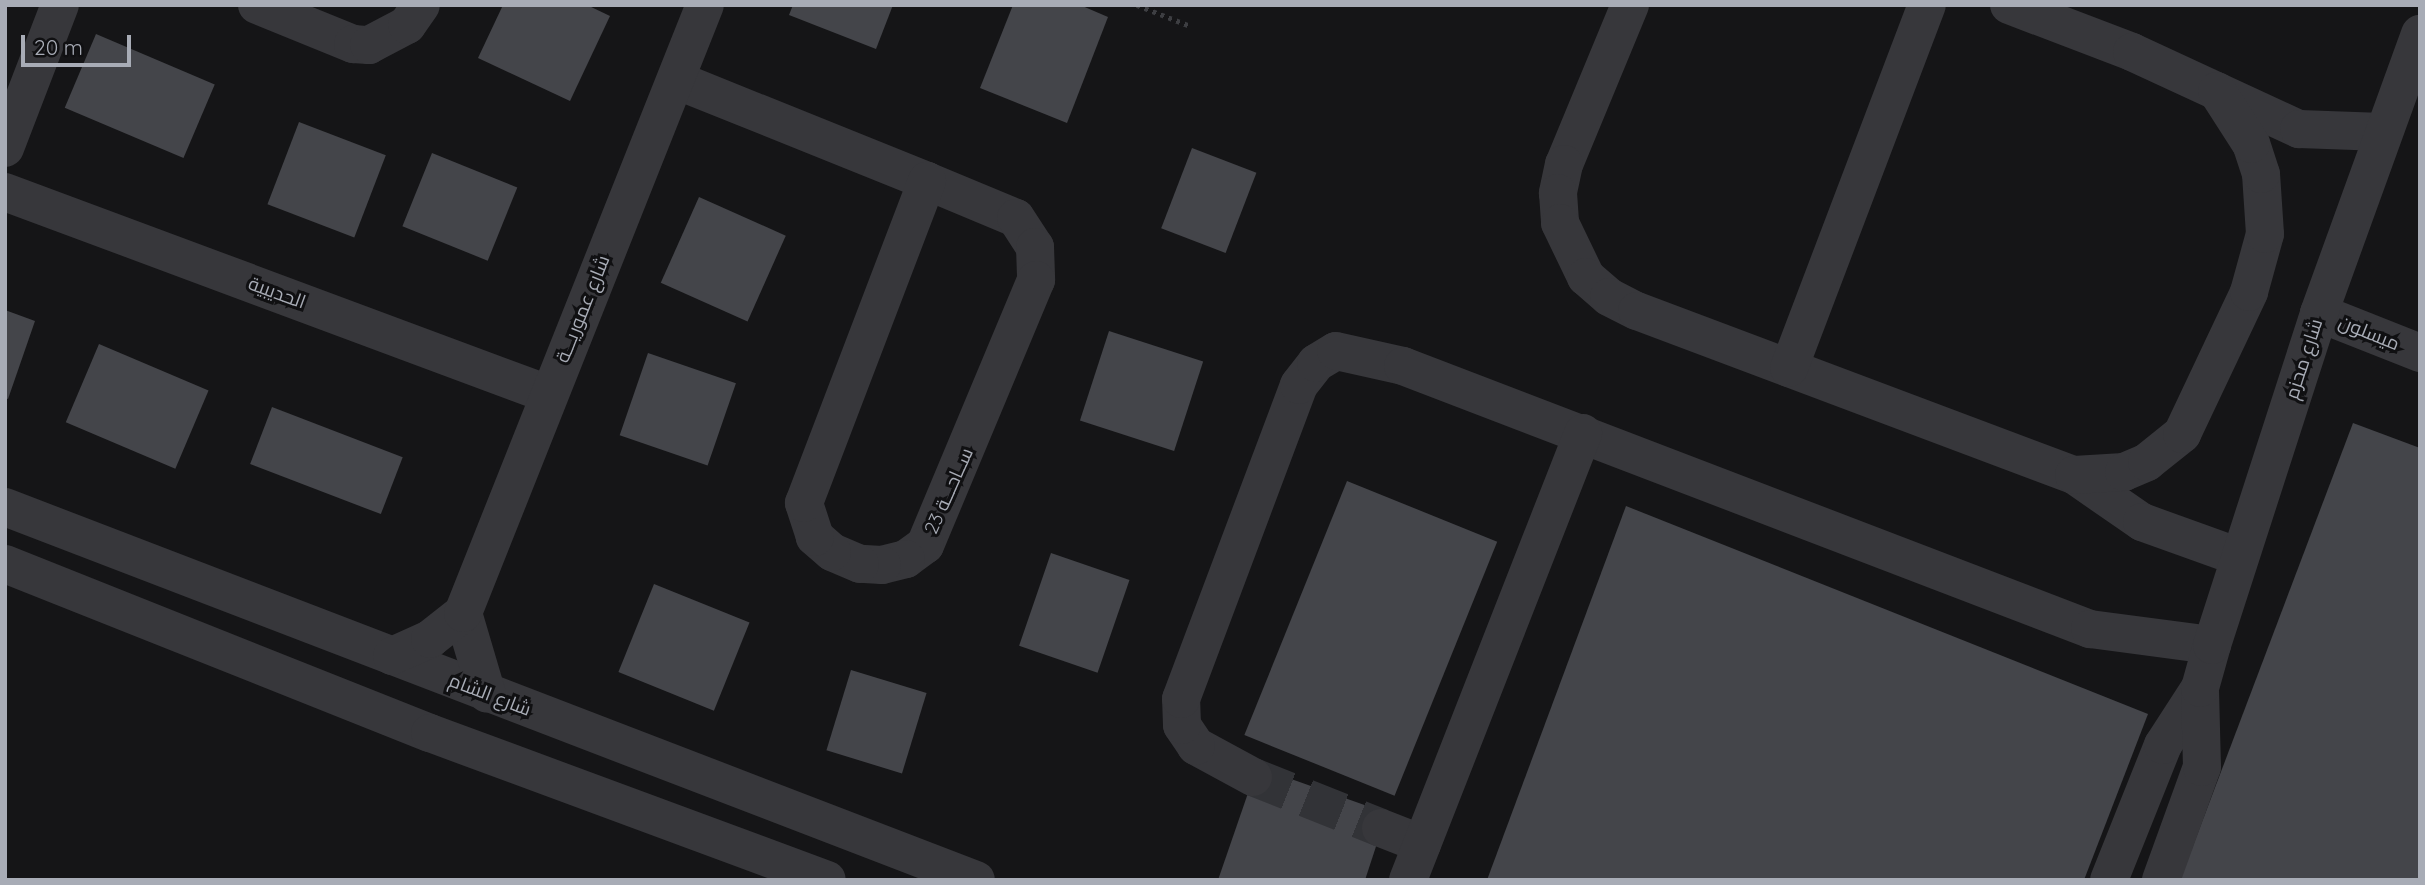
<!DOCTYPE html>
<html>
<head>
<meta charset="utf-8">
<style>
	body { margin:0 }
	#map { position:relative; width:2425px; height:885px; overflow:hidden; background:#151517; font-family:Quicksand,Cairo,sans-serif }
	div>[style] { position:absolute }
	.building>* { inset:0; background:#44454a; transform-origin:0 0 }
	.minor-tunnel>* { height:38px; margin-top:-19px; transform-origin:0; background:repeating-linear-gradient(90deg,#323337 0 38px,transparent 0 57px) }
	.path>* { height:4.5px; margin-top:-2.25px; transform-origin:0; background:repeating-linear-gradient(90deg,#3d3e42 0 3.5px,transparent 0 8.5px) }
	.minor>* { height:38px; margin:-19px; padding:0 19px; transform-origin:19px; border-radius:19px; background:#37373b }
	span { translate:-50% -50%; white-space:nowrap; text-align:center; line-height:1.15; -webkit-text-stroke:6px #101012; paint-order:stroke }
	.street-label { font-size:19px; color:#a8acb6 }
	.frame { position:absolute; inset:0; border:7px solid #a8acb6; pointer-events:none }
	.scale { position:absolute; left:21px; top:35px; width:110px; height:32px; box-sizing:border-box; border:4px solid #a8acb6; border-top:0; padding-left:9px; font-size:21px; line-height:24px; white-space:nowrap; color:#a8acb6; -webkit-text-stroke:5px #101012; paint-order:stroke }
</style>
</head>
<body>
<div id="map">
	<div class="building">
		<div style="clip-path:polygon(503px 5px,587px 5px,610px 16px,570px 101px,478px 58px)"></div>
		<div style="clip-path:polygon(793px 5px,893px 5px,876px 49px,789px 15px)"></div>
		<div style="clip-path:polygon(1013px 5px,1080px 5px,1108px 17px,1067px 123px,980px 88px)"></div>
		<div style="left:96px;top:34px;width:129px;height:80px;rotate:23deg"></div>
		<div style="left:299px;top:122px;width:93px;height:88px;rotate:21deg"></div>
		<div style="left:1192px;top:148px;width:69px;height:86px;rotate:21deg"></div>
		<div style="left:432px;top:153px;width:92px;height:79px;rotate:22deg"></div>
		<div style="left:699px;top:197px;width:95px;height:94px;rotate:24deg"></div>
		<div style="clip-path:polygon(5px 310px,35px 321px,8px 399px,5px 398px)"></div>
		<div style="left:1109px;top:331px;width:99px;height:94px;rotate:18deg"></div>
		<div style="left:99px;top:344px;width:119px;height:85px;rotate:23deg"></div>
		<div style="left:648px;top:353px;width:93px;height:87px;rotate:19deg"></div>
		<div style="left:272px;top:407px;width:140px;height:61px;rotate:21deg"></div>
		<div style="clip-path:polygon(2353px 423px,2420px 448px,2420px 880px,2180px 880px)"></div>
		<div style="left:1347px;top:481px;width:162px;height:274px;rotate:22deg"></div>
		<div style="clip-path:polygon(1626px 506px,2148px 714px,2084px 880px,1487px 880px)"></div>
		<div style="left:1051px;top:553px;width:83px;height:98px;rotate:19deg"></div>
		<div style="left:654px;top:584px;width:103px;height:95px;rotate:22deg"></div>
		<div style="left:851px;top:670px;width:79px;height:84px;rotate:17deg"></div>
		<div style="clip-path:polygon(1257px 767px,1387px 813px,1365px 880px,1218px 880px)"></div>
	</div>
	<div class="minor-tunnel">
		<div style="left:1253px;top:777px;width:138px;rotate:21.7deg"></div>
	</div>
	<div class="path">
		<div style="left:1137px;top:5px;width:55px;rotate:21.4deg"></div>
	</div>
	<div class="minor">
		<div style="left:257px;top:5px;width:104px;rotate:22.1deg"></div>
		<div style="left:353px;top:44px;width:16px;rotate:4deg"></div>
		<div style="left:369px;top:45px;width:43px;rotate:-27.8deg"></div>
		<div style="left:407px;top:25px;width:24px;rotate:-55deg"></div>
		<div style="left:1630px;top:5px;width:172px;rotate:112.5deg"></div>
		<div style="left:1564px;top:164px;width:30px;rotate:102deg"></div>
		<div style="left:1558px;top:193px;width:30px;rotate:86deg"></div>
		<div style="left:1560px;top:223px;width:60px;rotate:64.3deg"></div>
		<div style="left:1586px;top:277px;width:30px;rotate:41deg"></div>
		<div style="left:1609px;top:297px;width:31px;rotate:27deg"></div>
		<div style="left:1637px;top:311px;width:467px;rotate:20.6deg"></div>
		<div style="left:2074px;top:475px;width:83px;rotate:34.7deg"></div>
		<div style="left:2142px;top:522px;width:103px;rotate:19.8deg"></div>
		<div style="left:2009px;top:5px;width:132px;rotate:20.9deg"></div>
		<div style="left:2132px;top:52px;width:184px;rotate:24.8deg"></div>
		<div style="left:2299px;top:129px;width:84px;rotate:2deg"></div>
		<div style="left:676px;top:80px;width:271px;rotate:21.9deg"></div>
		<div style="left:5px;top:148px;width:153px;rotate:-69deg"></div>
		<div style="left:927px;top:181px;width:96px;rotate:22.6deg"></div>
		<div style="left:1016px;top:218px;width:35px;rotate:57deg"></div>
		<div style="left:1035px;top:247px;width:33px;rotate:88deg"></div>
		<div style="left:1036px;top:280px;width:287px;rotate:112.7deg"></div>
		<div style="left:925px;top:545px;width:24px;rotate:144deg"></div>
		<div style="left:906px;top:559px;width:25px;rotate:166deg"></div>
		<div style="left:882px;top:565px;width:22px;rotate:-177deg"></div>
		<div style="left:860px;top:564px;width:30px;rotate:-157deg"></div>
		<div style="left:832px;top:552px;width:23px;rotate:-139deg"></div>
		<div style="left:815px;top:537px;width:36px;rotate:-108deg"></div>
		<div style="left:804px;top:503px;width:345px;rotate:-69.1deg"></div>
		<div style="left:5px;top:192px;width:579px;rotate:20.41deg"></div>
		<div style="left:2319px;top:313px;width:109px;rotate:21.6deg"></div>
		<div style="left:1789px;top:368px;width:388px;rotate:-69.2deg"></div>
		<div style="left:2074px;top:475px;width:50px;rotate:-3.4deg"></div>
		<div style="left:2124px;top:472px;width:25px;rotate:-23deg"></div>
		<div style="left:2147px;top:462px;width:45px;rotate:-38.7deg"></div>
		<div style="left:2182px;top:434px;width:157px;rotate:-64.7deg"></div>
		<div style="left:2249px;top:292px;width:60px;rotate:-74.6deg"></div>
		<div style="left:2265px;top:234px;width:60px;rotate:-93.8deg"></div>
		<div style="left:2261px;top:174px;width:32px;rotate:-108deg"></div>
		<div style="left:2251px;top:144px;width:63px;rotate:-122.7deg"></div>
		<div style="left:5px;top:507px;width:1040px;rotate:21.01deg"></div>
		<div style="left:5px;top:564px;width:457px;rotate:21.7deg"></div>
		<div style="left:430px;top:733px;width:423px;rotate:20.3deg"></div>
		<div style="left:463px;top:613px;width:84px;rotate:73.5deg"></div>
		<div style="left:392px;top:656px;width:42px;rotate:-24.1deg"></div>
		<div style="left:430px;top:639px;width:42px;rotate:-38.2deg"></div>
		<div style="left:463px;top:613px;width:654px;rotate:-68.3deg"></div>
		<div style="left:1253px;top:777px;width:65px;rotate:-151.5deg"></div>
		<div style="left:1196px;top:746px;width:25px;rotate:-124deg"></div>
		<div style="left:1182px;top:725px;width:26px;rotate:-92deg"></div>
		<div style="left:1181px;top:699px;width:335px;rotate:-69.4deg"></div>
		<div style="left:1299px;top:385px;width:28px;rotate:-52deg"></div>
		<div style="left:1316px;top:363px;width:23px;rotate:-31deg"></div>
		<div style="left:1336px;top:351px;width:69px;rotate:12.6deg"></div>
		<div style="left:1403px;top:366px;width:736px;rotate:20.95deg"></div>
		<div style="left:2090px;top:629px;width:123px;rotate:7.5deg"></div>
		<div style="left:1381px;top:828px;width:44px;rotate:21.3deg"></div>
		<div style="left:1408px;top:880px;width:480px;rotate:-68.6deg"></div>
		<div style="left:2109px;top:880px;width:145px;rotate:-68.2deg"></div>
		<div style="left:2163px;top:745px;width:68px;rotate:-57deg"></div>
		<div style="left:2161px;top:880px;width:120px;rotate:-70.1deg"></div>
		<div style="left:2202px;top:767px;width:79px;rotate:-91.5deg"></div>
		<div style="left:2200px;top:688px;width:45px;rotate:-74.4deg"></div>
		<div style="left:2212px;top:645px;width:349px;rotate:-72.1deg"></div>
		<div style="left:2319px;top:313px;width:297px;rotate:-70.1deg"></div>
	</div>
	<div class="street-label">
		<span style="left:277px;top:293px;rotate:20deg">الحديبية</span>
		<span style="left:583px;top:309px;rotate:-68deg">شارع عموريـــة</span>
		<span style="left:2369px;top:333px;rotate:22deg">ميسلون</span>
		<span style="left:2304px;top:359px;rotate:-72deg">شارع محزم</span>
		<span style="left:949px;top:491px;rotate:-66deg">ســاحـــة 23</span>
		<span style="left:490px;top:695px;rotate:21deg">شارع الشام</span>
	</div>
	<div class="frame"></div>
	<div class="scale">20 m</div>
</div>
</body>
</html>
